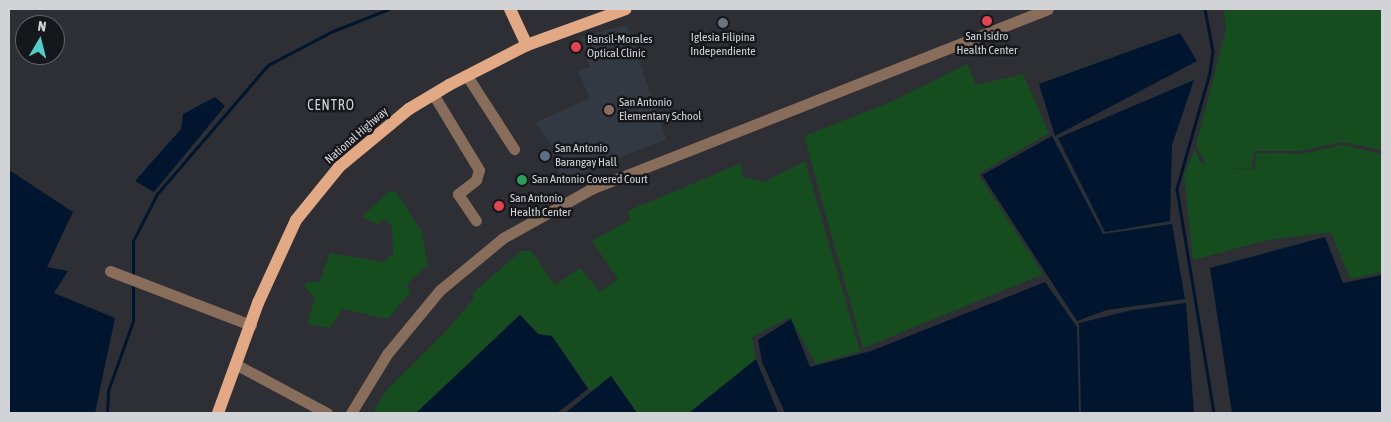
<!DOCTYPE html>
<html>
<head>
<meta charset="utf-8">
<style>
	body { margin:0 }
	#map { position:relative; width:1391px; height:422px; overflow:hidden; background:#2d2f35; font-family:"Asap Condensed",sans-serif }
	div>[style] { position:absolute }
	.built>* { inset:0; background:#333943 }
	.green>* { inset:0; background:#154d1f }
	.water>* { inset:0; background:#00162f }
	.stream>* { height:2.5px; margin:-1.25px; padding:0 1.25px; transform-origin:1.25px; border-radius:1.25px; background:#00162f }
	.minor>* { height:11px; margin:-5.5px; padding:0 5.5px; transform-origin:5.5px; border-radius:5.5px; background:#896d5b }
	.major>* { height:12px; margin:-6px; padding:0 6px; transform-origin:6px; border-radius:6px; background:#e3a984 }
	.dots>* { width:14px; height:14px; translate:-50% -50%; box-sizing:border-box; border:2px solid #16171a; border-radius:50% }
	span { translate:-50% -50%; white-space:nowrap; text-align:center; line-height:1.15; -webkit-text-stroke:5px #16171a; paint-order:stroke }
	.poi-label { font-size:12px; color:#d1d3d7 }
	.left { translate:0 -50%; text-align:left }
	.street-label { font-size:12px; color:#d1d3d7 }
	.neighbourhood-label { font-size:14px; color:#d1d3d7; letter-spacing:1px }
	.frame { position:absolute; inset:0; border:10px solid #d1d3d7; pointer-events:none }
	.north { position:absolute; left:15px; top:15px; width:50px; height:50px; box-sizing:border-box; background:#16171a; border:1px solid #616266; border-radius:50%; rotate:8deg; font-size:14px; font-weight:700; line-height:20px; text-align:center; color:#d1d3d7 }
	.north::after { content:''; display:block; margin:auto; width:18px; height:22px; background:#53cdcb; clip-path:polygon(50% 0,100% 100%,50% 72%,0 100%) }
</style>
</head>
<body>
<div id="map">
	<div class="built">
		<div style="clip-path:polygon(627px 25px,666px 139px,561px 182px,552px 145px,535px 123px,590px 98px,578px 71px,590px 67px,580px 37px)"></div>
	</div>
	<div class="green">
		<div style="clip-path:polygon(1224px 9px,1382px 9px,1382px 150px,1341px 142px,1299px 151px,1254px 151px,1252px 168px,1212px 169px,1255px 169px,1256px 153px,1301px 154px,1342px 145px,1382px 154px,1382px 272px,1350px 279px,1331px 232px,1268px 240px,1193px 260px,1184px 174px,1195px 149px,1200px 162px,1206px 165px,1196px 145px,1226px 30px)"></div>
		<div style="clip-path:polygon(967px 64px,976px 85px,1023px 74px,1049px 133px,978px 174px,1043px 274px,863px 348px,804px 136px,886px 104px)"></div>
		<div style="clip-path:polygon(805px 161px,860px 351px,816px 364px,790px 317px,752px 337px,756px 359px,689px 413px,637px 413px,611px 376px,591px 391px,552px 336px,539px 334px,520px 314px,416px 413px,373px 413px,385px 392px,447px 330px,474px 298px,472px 294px,521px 251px,531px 251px,555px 285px,580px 268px,600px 292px,618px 279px,592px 241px,630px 220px,628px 211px,741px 163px,743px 177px,764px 182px)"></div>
		<div style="clip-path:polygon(389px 191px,396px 192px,421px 230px,428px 265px,407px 284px,410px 292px,388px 319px,342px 309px,330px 328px,307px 324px,315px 298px,304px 286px,307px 282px,319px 282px,330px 253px,383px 262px,393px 254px,392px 226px,384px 219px,378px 224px,362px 217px)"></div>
	</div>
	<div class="water">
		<div style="clip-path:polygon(1180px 33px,1197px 61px,1055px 136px,1039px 84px)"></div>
		<div style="clip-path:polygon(1194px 80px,1172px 145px,1170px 221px,1105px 232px,1058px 138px)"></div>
		<div style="clip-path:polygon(215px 97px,225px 106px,154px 192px,135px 181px,181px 129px,183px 114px)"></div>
		<div style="clip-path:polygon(1052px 136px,1103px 234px,1172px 224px,1185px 299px,1107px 310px,1077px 321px,982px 175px)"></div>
		<div style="clip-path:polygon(9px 170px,73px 212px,47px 267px,68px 271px,54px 293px,115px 318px,95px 413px,9px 413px)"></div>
		<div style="clip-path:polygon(1325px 237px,1343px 283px,1382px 275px,1382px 413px,1232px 413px,1210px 268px)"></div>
		<div style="clip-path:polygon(1045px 282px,1077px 327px,1079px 413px,785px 413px,762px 362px,758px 340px,791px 319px,810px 367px,871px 351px)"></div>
		<div style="clip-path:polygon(1186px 303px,1194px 413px,1081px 413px,1079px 323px,1132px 310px)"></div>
		<div style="clip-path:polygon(520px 315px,538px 334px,552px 336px,588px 389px,557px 413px,416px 413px)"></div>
		<div style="clip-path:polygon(756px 359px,778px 413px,689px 413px)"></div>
		<div style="clip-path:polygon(611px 376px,637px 413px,565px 413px,575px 405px)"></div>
	</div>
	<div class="stream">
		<div style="left:1205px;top:9px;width:43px;rotate:79.2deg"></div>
		<div style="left:1213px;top:51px;width:22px;rotate:98deg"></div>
		<div style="left:1210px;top:73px;width:121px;rotate:105.9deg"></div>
		<div style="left:1177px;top:189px;width:227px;rotate:80.6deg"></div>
		<div style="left:133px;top:275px;width:34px;rotate:-90deg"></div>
		<div style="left:133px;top:241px;width:53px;rotate:-62.9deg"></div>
		<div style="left:157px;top:194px;width:170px;rotate:-49.3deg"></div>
		<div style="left:268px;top:65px;width:73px;rotate:-27.6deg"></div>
		<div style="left:333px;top:31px;width:60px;rotate:-21.4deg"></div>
		<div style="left:107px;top:413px;width:22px;rotate:-87deg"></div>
		<div style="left:108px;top:391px;width:74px;rotate:-70.3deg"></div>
		<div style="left:133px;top:321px;width:38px;rotate:-90deg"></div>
	</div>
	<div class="minor">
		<div style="left:467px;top:76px;width:87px;rotate:57.2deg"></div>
		<div style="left:433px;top:94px;width:89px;rotate:58.8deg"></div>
		<div style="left:479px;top:170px;width:10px;rotate:107deg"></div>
		<div style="left:476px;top:180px;width:23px;rotate:142deg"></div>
		<div style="left:458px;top:194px;width:32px;rotate:56deg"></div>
		<div style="left:110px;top:271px;width:151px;rotate:21deg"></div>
		<div style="left:237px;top:365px;width:102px;rotate:28.1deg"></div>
		<div style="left:351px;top:413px;width:69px;rotate:-58.6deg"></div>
		<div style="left:387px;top:354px;width:83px;rotate:-50.4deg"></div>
		<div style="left:440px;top:290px;width:82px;rotate:-39.5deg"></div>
		<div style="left:503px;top:238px;width:101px;rotate:-29.1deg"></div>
		<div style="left:591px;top:189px;width:491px;rotate:-21.5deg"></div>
	</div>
	<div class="major">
		<div style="left:510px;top:9px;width:40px;rotate:65deg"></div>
		<div style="left:218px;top:413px;width:117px;rotate:-70deg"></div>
		<div style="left:258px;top:303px;width:91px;rotate:-65.4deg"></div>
		<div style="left:296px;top:220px;width:68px;rotate:-50.9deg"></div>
		<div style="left:339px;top:167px;width:91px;rotate:-39.6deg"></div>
		<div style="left:409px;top:109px;width:47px;rotate:-31deg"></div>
		<div style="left:449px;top:85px;width:88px;rotate:-27.1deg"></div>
		<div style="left:527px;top:45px;width:105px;rotate:-20deg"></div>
	</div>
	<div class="dots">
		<div style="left:987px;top:21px;background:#e0444e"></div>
		<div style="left:723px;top:23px;background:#6b7280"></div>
		<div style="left:576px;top:47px;background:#e0444e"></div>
		<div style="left:609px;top:110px;background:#8d6e63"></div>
		<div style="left:545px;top:156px;background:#5c6f8a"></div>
		<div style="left:522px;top:180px;background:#2e9e5b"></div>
		<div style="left:499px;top:206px;background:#e0444e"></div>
	</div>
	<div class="poi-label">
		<span style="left:987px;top:44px">San Isidro<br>Health Center</span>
		<span style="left:723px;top:45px">Iglesia Filipina<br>Independiente</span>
		<span class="left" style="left:587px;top:47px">Bansil-Morales<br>Optical Clinic</span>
		<span class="left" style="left:619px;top:110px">San Antonio<br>Elementary School</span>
		<span class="left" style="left:555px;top:156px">San Antonio<br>Barangay Hall</span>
		<span class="left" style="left:532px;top:180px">San Antonio Covered Court</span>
		<span class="left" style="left:510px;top:206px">San Antonio<br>Health Center</span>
	</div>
	<div class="street-label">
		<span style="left:357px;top:136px;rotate:-41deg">National Highway</span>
	</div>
	<div class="neighbourhood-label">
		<span style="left:331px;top:105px">CENTRO</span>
	</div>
	<div class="frame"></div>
	<div class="north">N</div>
</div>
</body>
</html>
